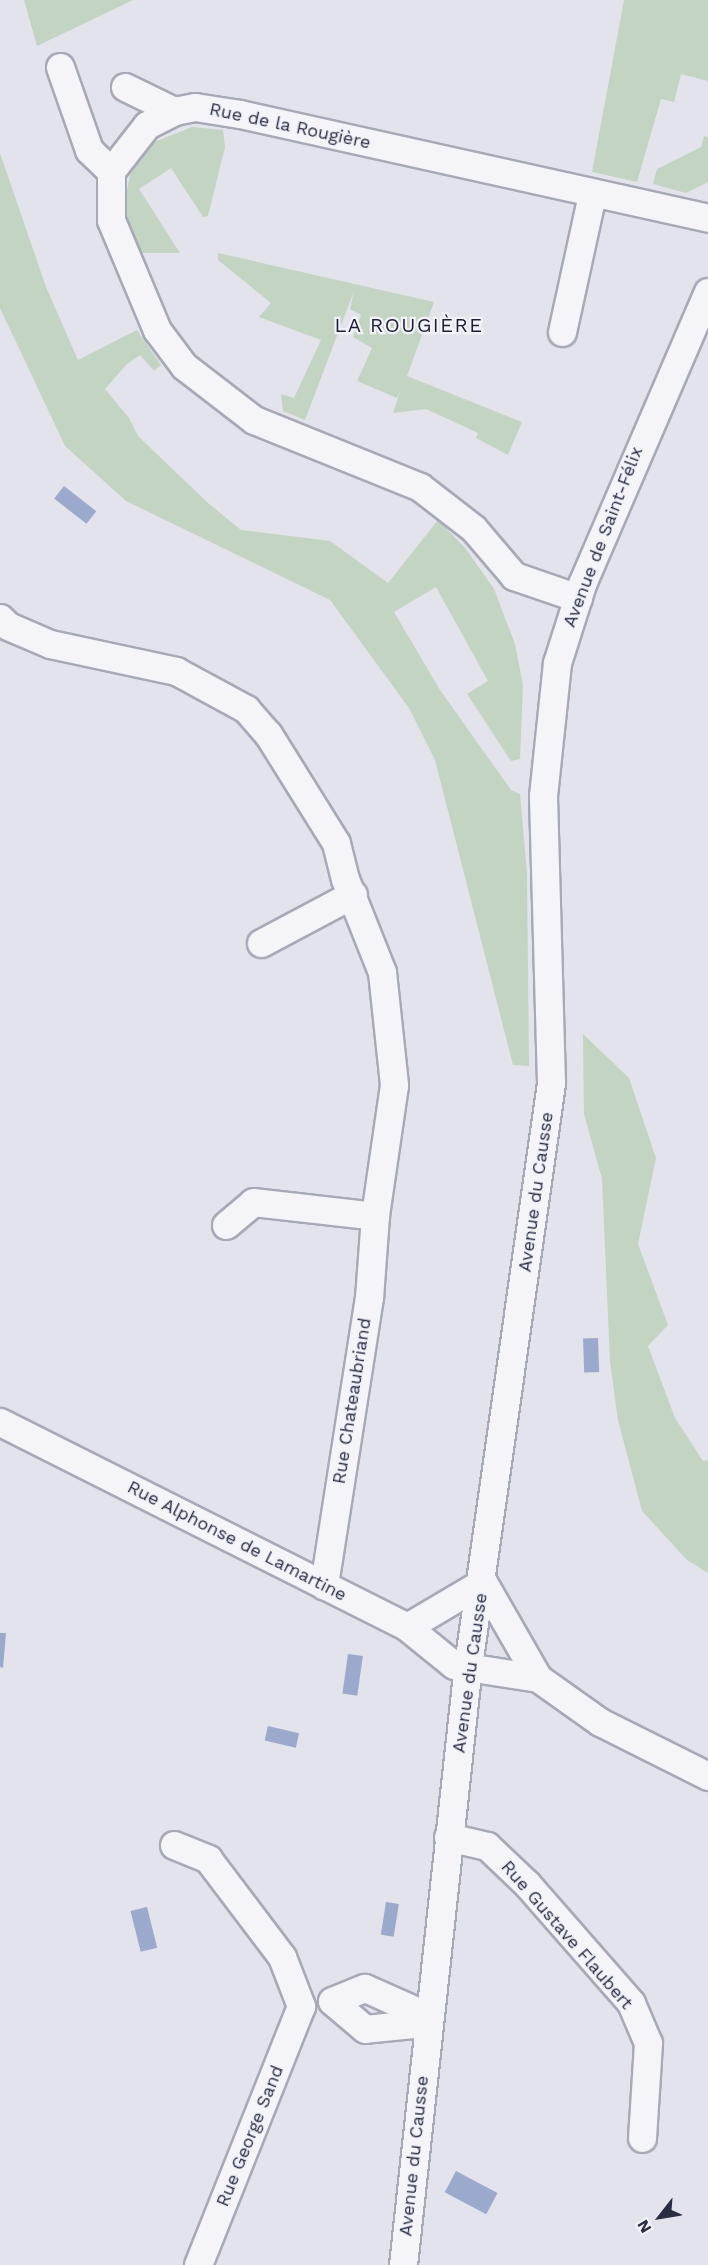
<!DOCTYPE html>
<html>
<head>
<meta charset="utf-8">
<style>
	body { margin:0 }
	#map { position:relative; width:708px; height:2265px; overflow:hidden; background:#e2e3eb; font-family:"Work Sans",sans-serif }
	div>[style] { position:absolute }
	.green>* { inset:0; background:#c3d5c2 }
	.water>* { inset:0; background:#9ba9cd; transform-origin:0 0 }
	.roads { filter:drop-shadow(2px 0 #a7a9b6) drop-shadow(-2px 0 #a7a9b6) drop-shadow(0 2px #a7a9b6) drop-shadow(0 -2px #a7a9b6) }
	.minor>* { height:27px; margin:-13.5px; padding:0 13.5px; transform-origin:13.5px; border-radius:13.5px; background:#f5f5f9 }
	span { translate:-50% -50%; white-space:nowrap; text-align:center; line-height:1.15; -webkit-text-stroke:4.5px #f2f3f8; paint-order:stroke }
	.street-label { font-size:18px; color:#292d44 }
	.neighbourhood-label { font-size:20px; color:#1b1e35; letter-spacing:1.5px }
	.north { position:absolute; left:630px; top:2187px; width:60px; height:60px; -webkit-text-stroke:4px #f2f3f8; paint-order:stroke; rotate:239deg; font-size:16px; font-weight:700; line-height:24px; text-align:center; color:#292d44 }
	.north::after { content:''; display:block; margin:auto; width:21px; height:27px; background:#292d44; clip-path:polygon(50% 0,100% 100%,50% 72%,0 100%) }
</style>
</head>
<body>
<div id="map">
	<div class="green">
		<div style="clip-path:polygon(24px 0,133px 0,37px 46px)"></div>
		<div style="clip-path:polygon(624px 0,708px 0,708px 81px,681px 74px,674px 102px,661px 99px,637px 182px,592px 172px)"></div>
		<div style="clip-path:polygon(192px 127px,223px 130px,225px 147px,208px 216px,203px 217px,171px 168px,139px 189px,180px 253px,137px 253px,124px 205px,131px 171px,152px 143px)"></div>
		<div style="clip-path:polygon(704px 136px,708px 137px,708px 182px,686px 193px,653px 184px,657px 169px,701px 147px)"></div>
		<div style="clip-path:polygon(0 153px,46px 287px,78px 360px,137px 330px,161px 365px,154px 371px,140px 355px,127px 364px,105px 389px,129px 418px,138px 436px,208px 503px,241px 530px,330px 541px,388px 583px,438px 520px,466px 549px,494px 589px,515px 644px,523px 685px,520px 759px,511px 761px,467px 694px,488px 681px,436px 587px,394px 612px,440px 690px,511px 790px,520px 794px,527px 873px,529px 1066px,513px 1065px,435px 760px,409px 708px,330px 600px,126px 501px,65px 446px,0 308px)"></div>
		<div style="clip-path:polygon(218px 253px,434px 302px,407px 376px,522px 422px,508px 455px,476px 438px,478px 433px,426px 409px,393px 413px,401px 389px,397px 398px,357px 381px,372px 348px,353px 337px,361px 315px,350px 309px,354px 291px,305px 420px,283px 411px,281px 394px,294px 398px,321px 340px,259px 317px,271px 303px,218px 260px)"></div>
		<div style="clip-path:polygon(583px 1034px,629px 1078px,656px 1158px,638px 1244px,668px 1325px,648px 1346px,675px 1418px,703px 1461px,708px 1460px,708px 1573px,687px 1560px,642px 1511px,618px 1420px,610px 1362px,602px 1179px,584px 1114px)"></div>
	</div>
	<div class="water">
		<div style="left:64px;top:486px;width:41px;height:16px;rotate:38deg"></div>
		<div style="left:598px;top:1338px;width:34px;height:15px;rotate:88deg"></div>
		<div style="clip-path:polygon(0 1633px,6px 1633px,3px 1668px,0 1667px)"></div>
		<div style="left:348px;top:1654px;width:15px;height:40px;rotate:8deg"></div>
		<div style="left:268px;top:1726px;width:32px;height:15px;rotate:13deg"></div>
		<div style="left:386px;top:1902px;width:13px;height:33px;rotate:9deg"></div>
		<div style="left:147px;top:1907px;width:42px;height:17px;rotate:76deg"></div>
		<div style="left:456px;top:2171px;width:47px;height:24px;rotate:28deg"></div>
	</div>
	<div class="roads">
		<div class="minor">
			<div style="left:60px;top:67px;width:88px;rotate:70.7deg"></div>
			<div style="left:89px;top:150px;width:30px;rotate:44deg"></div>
			<div style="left:125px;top:87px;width:55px;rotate:26.1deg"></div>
			<div style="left:562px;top:332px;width:141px;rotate:-77.7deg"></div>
			<div style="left:578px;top:598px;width:68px;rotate:-161deg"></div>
			<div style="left:514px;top:576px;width:63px;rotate:-130.5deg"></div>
			<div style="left:473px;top:528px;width:67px;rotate:-142.3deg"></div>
			<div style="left:420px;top:487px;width:179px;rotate:-158deg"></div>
			<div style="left:254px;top:420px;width:88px;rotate:-142.4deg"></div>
			<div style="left:184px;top:366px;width:45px;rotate:-126.9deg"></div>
			<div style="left:157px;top:330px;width:119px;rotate:-112.7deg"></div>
			<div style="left:111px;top:220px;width:49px;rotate:-90deg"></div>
			<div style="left:111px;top:171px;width:58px;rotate:-52deg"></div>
			<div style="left:147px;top:125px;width:30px;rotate:-27deg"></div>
			<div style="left:174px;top:111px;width:21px;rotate:-11deg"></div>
			<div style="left:195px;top:107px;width:46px;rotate:8.8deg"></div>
			<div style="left:240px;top:114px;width:479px;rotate:12.5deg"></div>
			<div style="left:0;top:618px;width:11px;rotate:45deg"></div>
			<div style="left:8px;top:626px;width:46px;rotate:23.2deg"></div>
			<div style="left:50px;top:644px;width:129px;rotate:12.1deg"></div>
			<div style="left:176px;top:671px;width:80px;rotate:28.5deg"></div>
			<div style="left:246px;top:709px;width:33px;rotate:49deg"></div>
			<div style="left:268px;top:734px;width:128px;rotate:58deg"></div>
			<div style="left:336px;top:843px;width:37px;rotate:76deg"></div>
			<div style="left:345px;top:879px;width:100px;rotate:68.3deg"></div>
			<div style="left:382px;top:972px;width:114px;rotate:83.9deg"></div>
			<div style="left:394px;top:1085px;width:132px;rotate:98.3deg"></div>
			<div style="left:375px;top:1216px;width:81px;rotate:94.2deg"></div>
			<div style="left:369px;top:1297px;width:292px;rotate:98.9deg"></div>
			<div style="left:261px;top:943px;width:104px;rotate:-28deg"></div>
			<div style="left:226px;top:1225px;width:35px;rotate:-40deg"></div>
			<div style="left:253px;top:1202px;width:123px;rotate:6.5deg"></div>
			<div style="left:0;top:1422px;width:456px;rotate:26.7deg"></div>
			<div style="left:407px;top:1627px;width:60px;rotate:39deg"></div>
			<div style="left:454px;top:1665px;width:85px;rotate:8.8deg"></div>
			<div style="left:538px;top:1678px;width:111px;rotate:-119.8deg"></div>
			<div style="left:483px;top:1582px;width:88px;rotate:149.4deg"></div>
			<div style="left:538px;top:1678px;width:76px;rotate:35.4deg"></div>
			<div style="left:600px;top:1722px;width:121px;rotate:26.6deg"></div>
			<div style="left:448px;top:1837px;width:40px;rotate:13deg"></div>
			<div style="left:487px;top:1846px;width:55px;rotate:43.5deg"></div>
			<div style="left:527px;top:1884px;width:158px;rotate:48.8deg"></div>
			<div style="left:631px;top:2003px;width:43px;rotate:67deg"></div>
			<div style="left:648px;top:2043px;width:95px;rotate:93.6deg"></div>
			<div style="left:174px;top:1845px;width:37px;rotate:22deg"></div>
			<div style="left:208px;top:1859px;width:123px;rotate:52.9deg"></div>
			<div style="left:282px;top:1957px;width:53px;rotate:68.8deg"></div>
			<div style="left:301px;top:2006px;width:279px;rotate:111.7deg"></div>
			<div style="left:365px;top:1988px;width:69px;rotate:24deg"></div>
			<div style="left:428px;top:2016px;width:17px;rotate:152deg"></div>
			<div style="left:413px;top:2024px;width:48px;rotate:174.1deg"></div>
			<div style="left:365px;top:2029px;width:43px;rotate:-139.7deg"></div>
			<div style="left:332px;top:2001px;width:35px;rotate:-22deg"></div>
			<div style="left:403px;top:2265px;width:604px;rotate:-83.82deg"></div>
			<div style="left:468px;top:1665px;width:588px;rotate:-81.88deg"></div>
			<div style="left:551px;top:1083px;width:287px;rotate:-91.6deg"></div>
			<div style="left:543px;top:796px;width:134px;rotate:-84deg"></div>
			<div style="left:557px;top:663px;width:83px;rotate:-72.4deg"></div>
			<div style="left:582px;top:584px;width:318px;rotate:-66.7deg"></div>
		</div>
	</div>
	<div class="street-label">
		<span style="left:290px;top:126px;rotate:12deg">Rue de la Rougière</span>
		<span style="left:603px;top:537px;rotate:-69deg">Avenue de Saint-Félix</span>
		<span style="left:536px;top:1192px;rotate:-82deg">Avenue du Causse</span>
		<span style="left:352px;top:1401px;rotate:-81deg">Rue Chateaubriand</span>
		<span style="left:237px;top:1541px;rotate:27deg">Rue Alphonse de Lamartine</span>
		<span style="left:470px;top:1673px;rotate:-82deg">Avenue du Causse</span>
		<span style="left:567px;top:1935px;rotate:49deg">Rue Gustave Flaubert</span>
		<span style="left:250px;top:2136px;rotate:-68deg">Rue George Sand</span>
		<span style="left:414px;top:2156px;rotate:-84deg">Avenue du Causse</span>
	</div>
	<div class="neighbourhood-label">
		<span style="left:409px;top:325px">LA ROUGIÈRE</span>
	</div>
	<div class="north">N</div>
</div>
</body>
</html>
